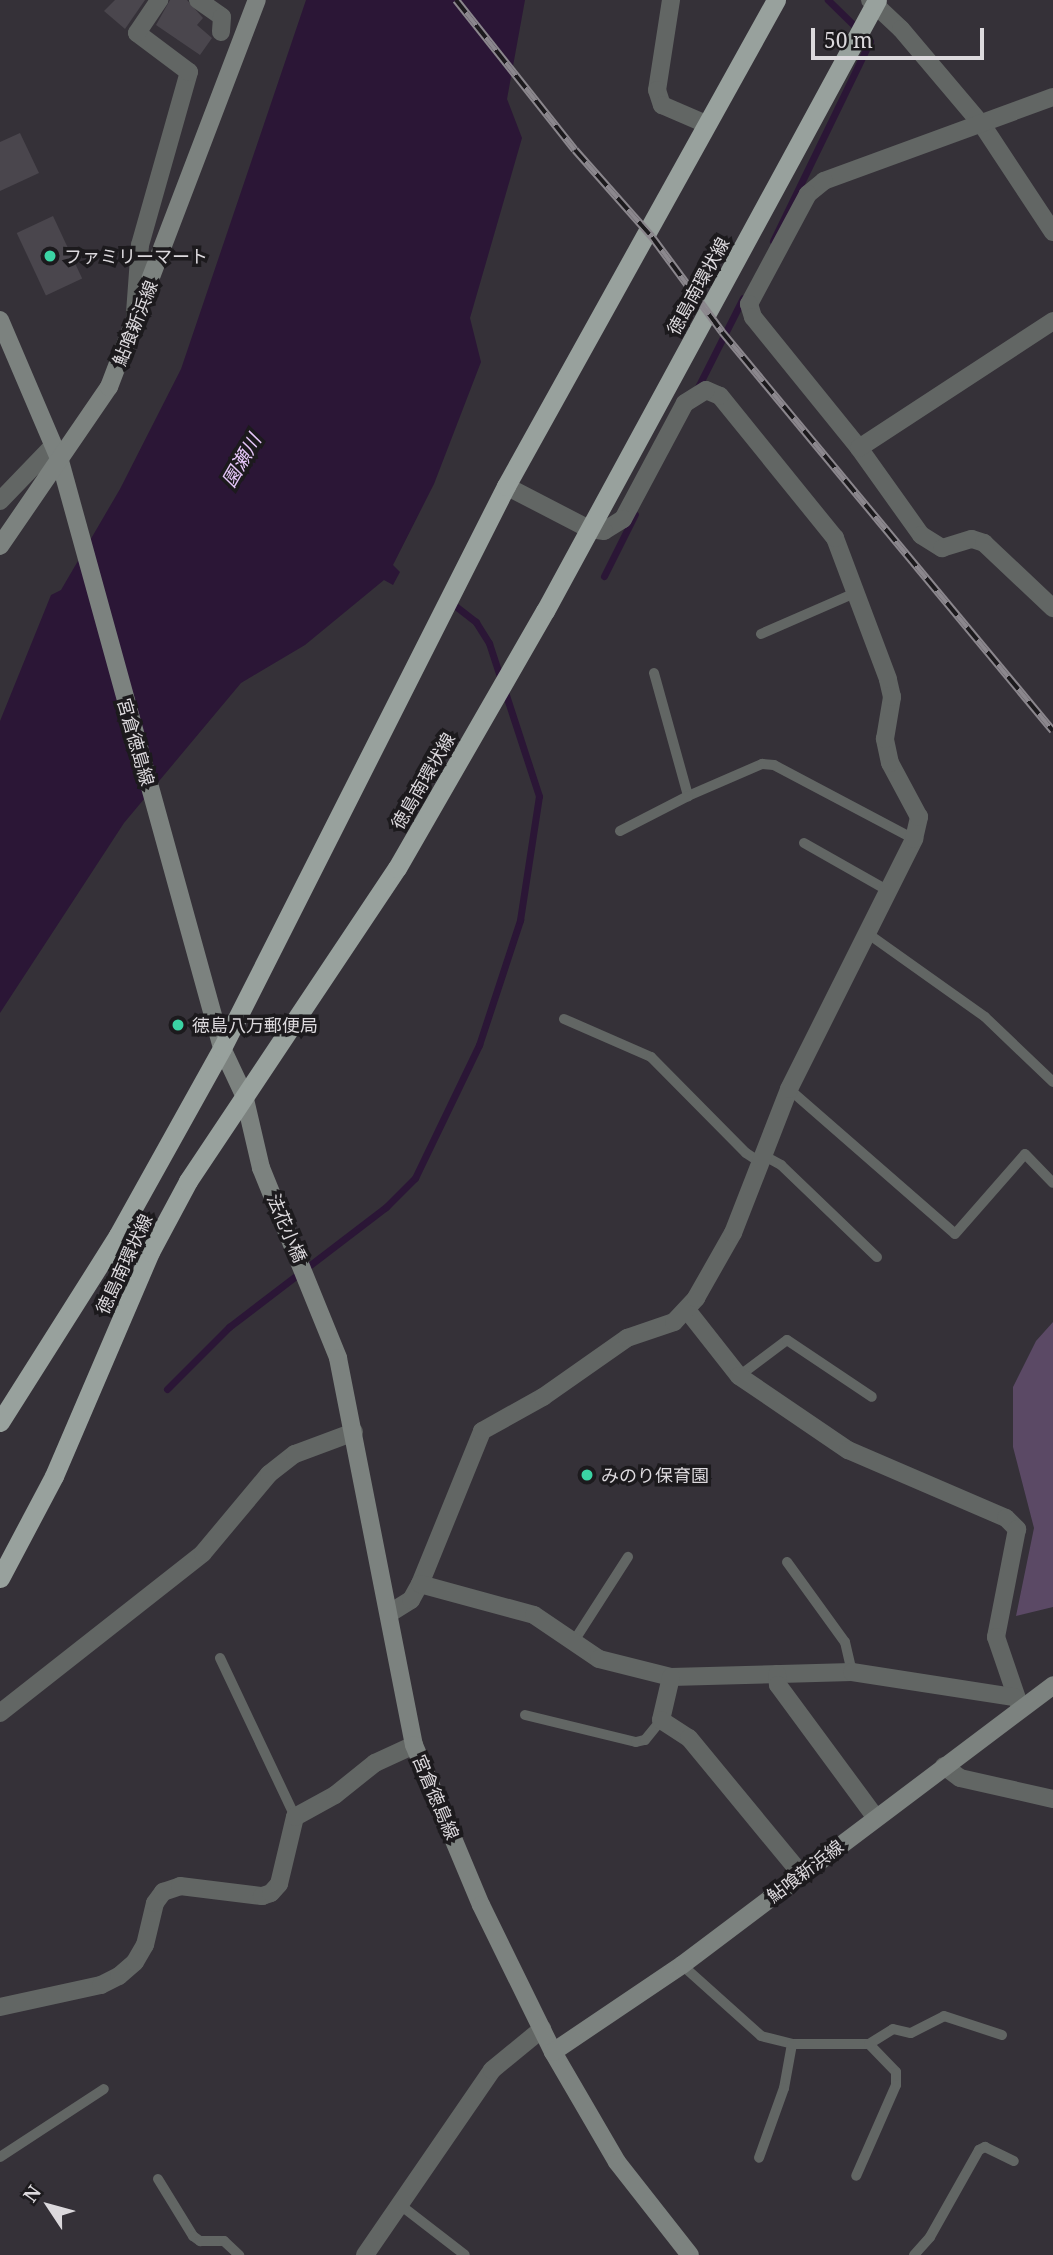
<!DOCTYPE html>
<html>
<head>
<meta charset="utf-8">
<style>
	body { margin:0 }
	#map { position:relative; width:1053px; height:2255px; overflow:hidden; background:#353138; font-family:"Noto Serif","Noto Sans JP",serif }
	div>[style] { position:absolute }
	.green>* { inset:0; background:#5b4965 }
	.water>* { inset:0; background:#2b1636 }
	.stream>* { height:7px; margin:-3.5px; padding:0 3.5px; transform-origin:3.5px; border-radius:3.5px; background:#2b1636 }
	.building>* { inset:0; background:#4a464d; transform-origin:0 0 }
	.service>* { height:10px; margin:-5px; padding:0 5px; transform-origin:5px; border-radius:5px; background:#626664 }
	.minor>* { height:18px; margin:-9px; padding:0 9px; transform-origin:9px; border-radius:9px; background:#626664 }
	.secondary>* { height:18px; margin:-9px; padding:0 9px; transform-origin:9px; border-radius:9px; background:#7c827f }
	.trunk>* { height:19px; margin:-9.5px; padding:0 9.5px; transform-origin:9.5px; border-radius:9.5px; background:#98a19d }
	.rail>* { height:8px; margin-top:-4px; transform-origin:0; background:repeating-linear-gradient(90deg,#1c1a1d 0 16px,#8b878d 0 32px); box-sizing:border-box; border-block:2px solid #8b878d }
	.dots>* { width:19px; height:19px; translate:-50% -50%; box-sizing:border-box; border:4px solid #1c1a1d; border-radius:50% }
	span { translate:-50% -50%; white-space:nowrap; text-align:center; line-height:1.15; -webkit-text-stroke:7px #1c1a1d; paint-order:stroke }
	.poi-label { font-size:18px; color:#dcd9dd }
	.left { translate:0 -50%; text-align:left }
	.street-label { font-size:18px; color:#dcd9dd }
	.water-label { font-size:19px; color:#e6c7f9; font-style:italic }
	.north { position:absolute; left:14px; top:2171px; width:70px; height:70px; -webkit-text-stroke:5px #1c1a1d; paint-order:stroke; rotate:306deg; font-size:19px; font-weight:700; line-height:28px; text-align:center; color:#dcd9dd }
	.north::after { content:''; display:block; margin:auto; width:24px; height:32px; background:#dcd9dd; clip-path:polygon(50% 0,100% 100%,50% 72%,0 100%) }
	.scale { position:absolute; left:811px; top:28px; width:173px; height:32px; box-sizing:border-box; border:4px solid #dcd9dd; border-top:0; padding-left:9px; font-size:21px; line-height:24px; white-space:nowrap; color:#dcd9dd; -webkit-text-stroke:5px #1c1a1d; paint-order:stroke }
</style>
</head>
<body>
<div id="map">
	<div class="green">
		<div style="clip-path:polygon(1053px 1322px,1053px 1607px,1016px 1616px,1034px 1528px,1013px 1447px,1013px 1387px,1036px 1341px)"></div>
	</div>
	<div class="water">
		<div style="clip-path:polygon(306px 0,525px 0,507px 99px,522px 138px,470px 318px,481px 362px,434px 484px,393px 565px,400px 572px,393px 585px,384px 580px,305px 645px,241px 683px,124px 823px,0 1013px,0 721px,51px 595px,61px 590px,120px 489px,181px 369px)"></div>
	</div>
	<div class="stream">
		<div style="left:773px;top:241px;width:222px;rotate:-64.1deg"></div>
		<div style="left:870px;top:41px;width:59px;rotate:-135.7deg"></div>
		<div style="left:696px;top:391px;width:104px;rotate:-63.2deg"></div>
		<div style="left:604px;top:576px;width:69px;rotate:-63.4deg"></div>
		<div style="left:167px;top:1389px;width:88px;rotate:-45deg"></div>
		<div style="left:229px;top:1327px;width:198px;rotate:-37.4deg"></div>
		<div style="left:386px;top:1207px;width:41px;rotate:-45deg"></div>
		<div style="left:415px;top:1178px;width:148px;rotate:-64.3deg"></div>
		<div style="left:479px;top:1045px;width:132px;rotate:-71.8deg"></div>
		<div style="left:520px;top:920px;width:125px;rotate:-81.3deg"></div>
		<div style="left:539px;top:796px;width:161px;rotate:-108.1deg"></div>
		<div style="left:489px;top:643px;width:25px;rotate:-122deg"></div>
		<div style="left:476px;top:622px;width:29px;rotate:-142deg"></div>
	</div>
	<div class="building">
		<div style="clip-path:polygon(115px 0,145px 0,125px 29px,104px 11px)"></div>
		<div style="clip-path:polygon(170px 0,187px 0,203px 18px,197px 25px,212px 38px,200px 55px,156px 25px)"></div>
		<div style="clip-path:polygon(20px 133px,39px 173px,0 191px,0 142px)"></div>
		<div style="left:53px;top:216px;width:69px;height:40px;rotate:65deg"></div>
	</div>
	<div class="service">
		<div style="left:761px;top:634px;width:105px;rotate:-23.6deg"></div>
		<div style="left:654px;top:673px;width:128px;rotate:74.5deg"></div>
		<div style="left:688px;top:796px;width:81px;rotate:-23.4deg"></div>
		<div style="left:762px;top:764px;width:12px;rotate:5deg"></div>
		<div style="left:774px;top:765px;width:158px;rotate:27.9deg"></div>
		<div style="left:620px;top:831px;width:76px;rotate:-27.2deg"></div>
		<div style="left:804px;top:843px;width:95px;rotate:29.5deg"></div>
		<div style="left:867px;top:933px;width:145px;rotate:35.4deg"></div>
		<div style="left:985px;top:1017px;width:94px;rotate:43.7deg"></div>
		<div style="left:564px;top:1019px;width:95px;rotate:23.6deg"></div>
		<div style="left:651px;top:1057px;width:135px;rotate:45.3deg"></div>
		<div style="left:746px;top:1153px;width:17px;rotate:33deg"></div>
		<div style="left:789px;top:1089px;width:220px;rotate:41.1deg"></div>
		<div style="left:955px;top:1234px;width:106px;rotate:-48.8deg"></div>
		<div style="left:1025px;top:1154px;width:40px;rotate:46deg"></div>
		<div style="left:763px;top:1155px;width:21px;rotate:29deg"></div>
		<div style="left:781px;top:1165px;width:133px;rotate:43.8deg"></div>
		<div style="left:739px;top:1376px;width:60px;rotate:-36.9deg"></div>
		<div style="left:787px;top:1340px;width:102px;rotate:33.8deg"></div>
		<div style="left:787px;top:1562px;width:99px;rotate:54.1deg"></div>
		<div style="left:845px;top:1642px;width:31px;rotate:77deg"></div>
		<div style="left:574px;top:1641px;width:100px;rotate:-57.3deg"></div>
		<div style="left:220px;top:1658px;width:176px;rotate:64.7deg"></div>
		<div style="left:525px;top:1715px;width:114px;rotate:13.7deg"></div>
		<div style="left:636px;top:1742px;width:9px;rotate:-13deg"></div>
		<div style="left:645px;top:1740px;width:26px;rotate:-51deg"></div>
		<div style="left:682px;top:1965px;width:106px;rotate:41.9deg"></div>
		<div style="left:761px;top:2036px;width:32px;rotate:14deg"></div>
		<div style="left:792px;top:2044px;width:45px;rotate:100.3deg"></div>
		<div style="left:784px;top:2088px;width:74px;rotate:109.7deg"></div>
		<div style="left:792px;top:2044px;width:77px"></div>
		<div style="left:869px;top:2044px;width:39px;rotate:46deg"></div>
		<div style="left:896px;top:2072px;width:13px;rotate:90deg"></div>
		<div style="left:896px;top:2085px;width:99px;rotate:113.7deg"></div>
		<div style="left:869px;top:2044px;width:28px;rotate:-32deg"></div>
		<div style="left:893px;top:2029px;width:18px;rotate:13deg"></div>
		<div style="left:911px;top:2033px;width:37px;rotate:-27deg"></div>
		<div style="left:944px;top:2016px;width:61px;rotate:18.1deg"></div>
		<div style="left:0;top:2157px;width:124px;rotate:-33.2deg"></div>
		<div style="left:158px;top:2179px;width:67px;rotate:58.4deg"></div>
		<div style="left:193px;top:2236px;width:9px;rotate:36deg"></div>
		<div style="left:200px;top:2241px;width:24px"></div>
		<div style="left:224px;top:2241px;width:21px;rotate:43deg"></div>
		<div style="left:399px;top:2204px;width:83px;rotate:37.7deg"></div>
		<div style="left:914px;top:2255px;width:24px;rotate:-48deg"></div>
		<div style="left:930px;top:2237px;width:100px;rotate:-60.6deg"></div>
		<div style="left:979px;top:2150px;width:7px;rotate:-27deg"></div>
		<div style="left:985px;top:2147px;width:32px;rotate:26deg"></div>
	</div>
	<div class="minor">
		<div style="left:198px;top:0;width:29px;rotate:35deg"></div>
		<div style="left:222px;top:17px;width:15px;rotate:94deg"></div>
		<div style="left:671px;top:0;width:91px;rotate:98.8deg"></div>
		<div style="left:657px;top:90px;width:16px;rotate:72deg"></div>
		<div style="left:662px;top:105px;width:48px;rotate:23.4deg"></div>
		<div style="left:870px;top:0;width:42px;rotate:43.1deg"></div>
		<div style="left:901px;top:29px;width:127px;rotate:49.8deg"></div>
		<div style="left:983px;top:126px;width:127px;rotate:56.6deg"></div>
		<div style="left:1053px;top:97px;width:244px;rotate:159.9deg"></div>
		<div style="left:824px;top:181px;width:21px;rotate:141deg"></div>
		<div style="left:808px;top:194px;width:125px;rotate:118.2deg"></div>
		<div style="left:749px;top:304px;width:14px;rotate:73deg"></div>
		<div style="left:753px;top:317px;width:169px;rotate:51deg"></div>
		<div style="left:859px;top:448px;width:107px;rotate:54.5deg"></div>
		<div style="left:921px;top:535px;width:25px;rotate:32deg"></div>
		<div style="left:942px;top:548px;width:31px;rotate:-17deg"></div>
		<div style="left:972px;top:539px;width:13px;rotate:18deg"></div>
		<div style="left:984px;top:543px;width:95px;rotate:43.3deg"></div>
		<div style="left:135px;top:313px;width:68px;rotate:-85.8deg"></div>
		<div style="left:140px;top:245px;width:180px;rotate:-74.2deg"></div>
		<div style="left:189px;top:72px;width:65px;rotate:-143.1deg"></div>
		<div style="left:137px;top:33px;width:40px;rotate:-56deg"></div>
		<div style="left:859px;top:448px;width:232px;rotate:-33.2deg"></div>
		<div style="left:0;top:501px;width:76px;rotate:-46.1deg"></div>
		<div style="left:687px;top:1310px;width:84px;rotate:51.8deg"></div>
		<div style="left:739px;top:1376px;width:132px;rotate:34.2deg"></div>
		<div style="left:848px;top:1450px;width:172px;rotate:23.3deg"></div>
		<div style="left:1006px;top:1518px;width:16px;rotate:45deg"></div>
		<div style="left:1017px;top:1529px;width:110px;rotate:101deg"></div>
		<div style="left:996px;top:1637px;width:71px;rotate:71.1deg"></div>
		<div style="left:420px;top:1584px;width:165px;rotate:-67.9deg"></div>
		<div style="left:482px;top:1431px;width:70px;rotate:-29.1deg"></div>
		<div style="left:543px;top:1397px;width:103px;rotate:-35.1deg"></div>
		<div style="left:627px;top:1338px;width:50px;rotate:-18.8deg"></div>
		<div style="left:674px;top:1322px;width:33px;rotate:-47deg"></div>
		<div style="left:696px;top:1298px;width:75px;rotate:-60.4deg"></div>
		<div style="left:733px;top:1233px;width:155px;rotate:-68.7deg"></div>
		<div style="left:789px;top:1089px;width:280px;rotate:-63.4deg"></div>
		<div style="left:914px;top:839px;width:23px;rotate:-77deg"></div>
		<div style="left:919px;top:817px;width:61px;rotate:-118.2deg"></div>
		<div style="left:890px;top:763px;width:25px;rotate:-102deg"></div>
		<div style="left:885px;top:739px;width:43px;rotate:-80.5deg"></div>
		<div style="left:892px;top:697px;width:18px;rotate:-103deg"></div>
		<div style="left:888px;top:679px;width:151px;rotate:-110.6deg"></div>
		<div style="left:835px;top:538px;width:183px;rotate:-129deg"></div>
		<div style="left:720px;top:396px;width:15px;rotate:-157deg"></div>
		<div style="left:706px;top:390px;width:25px;rotate:148deg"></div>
		<div style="left:685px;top:403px;width:132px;rotate:118.1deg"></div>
		<div style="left:623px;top:519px;width:22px;rotate:148deg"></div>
		<div style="left:604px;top:531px;width:15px;rotate:-172deg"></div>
		<div style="left:589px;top:529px;width:93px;rotate:-152.6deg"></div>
		<div style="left:390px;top:1613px;width:25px;rotate:-32deg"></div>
		<div style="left:411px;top:1600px;width:18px;rotate:-61deg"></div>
		<div style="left:420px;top:1584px;width:118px;rotate:15.2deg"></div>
		<div style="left:534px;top:1615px;width:78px;rotate:34.1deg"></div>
		<div style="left:599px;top:1659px;width:74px;rotate:14deg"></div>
		<div style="left:671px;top:1677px;width:181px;rotate:-1.6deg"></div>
		<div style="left:852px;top:1672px;width:164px;rotate:8.8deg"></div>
		<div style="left:777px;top:1674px;width:11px;rotate:85deg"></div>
		<div style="left:778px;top:1685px;width:165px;rotate:53.6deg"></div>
		<div style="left:671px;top:1677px;width:44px;rotate:103.1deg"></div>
		<div style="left:661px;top:1720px;width:33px;rotate:33deg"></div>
		<div style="left:689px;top:1738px;width:176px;rotate:50.5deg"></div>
		<div style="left:0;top:1713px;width:258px;rotate:-38.2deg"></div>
		<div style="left:203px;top:1553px;width:103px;rotate:-50.1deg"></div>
		<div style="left:269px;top:1474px;width:33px;rotate:-38deg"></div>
		<div style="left:295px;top:1454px;width:63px;rotate:-20.4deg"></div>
		<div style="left:944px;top:1766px;width:20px;rotate:37deg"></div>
		<div style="left:960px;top:1778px;width:95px;rotate:12.7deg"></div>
		<div style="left:0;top:2007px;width:103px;rotate:-12.3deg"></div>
		<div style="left:101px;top:1985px;width:20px;rotate:-27deg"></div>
		<div style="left:119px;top:1976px;width:21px;rotate:-41deg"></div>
		<div style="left:135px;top:1962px;width:20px;rotate:-60deg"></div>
		<div style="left:145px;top:1945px;width:43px;rotate:-76.6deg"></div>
		<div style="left:155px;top:1903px;width:14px;rotate:-54deg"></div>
		<div style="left:163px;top:1892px;width:18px;rotate:-19deg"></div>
		<div style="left:180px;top:1886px;width:83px;rotate:7deg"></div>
		<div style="left:262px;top:1896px;width:9px;rotate:-18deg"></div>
		<div style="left:271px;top:1893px;width:12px;rotate:-48deg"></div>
		<div style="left:279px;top:1884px;width:69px;rotate:-76.6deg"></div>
		<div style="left:295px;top:1817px;width:46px;rotate:-28.8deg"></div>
		<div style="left:335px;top:1795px;width:51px;rotate:-38.7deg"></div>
		<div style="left:375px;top:1763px;width:43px;rotate:-24.8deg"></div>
		<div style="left:365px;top:2255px;width:224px;rotate:-55.5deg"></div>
		<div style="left:492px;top:2070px;width:65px;rotate:-39.4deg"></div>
	</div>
	<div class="secondary">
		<div style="left:0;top:320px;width:153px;rotate:66.9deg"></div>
		<div style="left:60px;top:461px;width:609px;rotate:74.57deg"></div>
		<div style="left:222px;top:1048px;width:52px;rotate:64.9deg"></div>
		<div style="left:244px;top:1095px;width:75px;rotate:76.9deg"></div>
		<div style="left:261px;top:1168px;width:205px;rotate:67.9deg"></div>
		<div style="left:338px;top:1358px;width:394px;rotate:78.9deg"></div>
		<div style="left:414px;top:1745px;width:173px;rotate:67.3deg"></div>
		<div style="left:481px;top:1905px;width:164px;rotate:63.9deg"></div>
		<div style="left:553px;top:2052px;width:127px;rotate:59.8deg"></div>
		<div style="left:617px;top:2162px;width:118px;rotate:51.9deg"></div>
		<div style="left:0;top:546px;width:193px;rotate:-55.6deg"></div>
		<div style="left:109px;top:387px;width:414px;rotate:-69.1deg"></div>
		<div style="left:553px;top:2052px;width:156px;rotate:-34deg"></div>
		<div style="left:682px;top:1965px;width:465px;rotate:-37deg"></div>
	</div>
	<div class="trunk">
		<div style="left:0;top:1422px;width:221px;rotate:-57.7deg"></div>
		<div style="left:118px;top:1235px;width:214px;rotate:-60.9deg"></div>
		<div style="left:222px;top:1048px;width:630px;rotate:-63.19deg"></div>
		<div style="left:506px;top:486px;width:556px;rotate:-60.95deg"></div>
		<div style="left:0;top:1578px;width:115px;rotate:-62.1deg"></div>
		<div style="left:54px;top:1476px;width:244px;rotate:-66.8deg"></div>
		<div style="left:150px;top:1252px;width:81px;rotate:-61.8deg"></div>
		<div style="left:188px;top:1181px;width:376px;rotate:-56.3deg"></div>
		<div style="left:397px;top:868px;width:297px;rotate:-60.1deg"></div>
		<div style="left:545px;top:611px;width:695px;rotate:-61.48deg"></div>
	</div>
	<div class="rail">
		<div style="left:456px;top:0;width:191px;rotate:51.6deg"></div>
		<div style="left:575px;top:150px;width:116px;rotate:48.5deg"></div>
		<div style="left:652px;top:237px;width:118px;rotate:53.6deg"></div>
		<div style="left:722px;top:332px;width:518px;rotate:50.32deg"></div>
	</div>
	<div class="dots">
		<div style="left:50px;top:256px;background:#3bd4a4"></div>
		<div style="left:178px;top:1025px;background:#3bd4a4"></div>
		<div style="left:587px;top:1475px;background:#3bd4a4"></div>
	</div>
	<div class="poi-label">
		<span class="left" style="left:64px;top:256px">ファミリーマート</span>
		<span class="left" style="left:192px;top:1025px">徳島八万郵便局</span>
		<span class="left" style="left:601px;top:1475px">みのり保育園</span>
	</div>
	<div class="street-label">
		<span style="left:698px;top:286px;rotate:-61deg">徳島南環状線</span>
		<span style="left:135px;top:323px;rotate:-68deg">鮎喰新浜線</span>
		<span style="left:136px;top:742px;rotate:74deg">宮倉徳島線</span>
		<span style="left:423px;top:781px;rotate:-60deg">徳島南環状線</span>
		<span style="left:287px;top:1228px;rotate:67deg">法花小橋</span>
		<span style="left:124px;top:1264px;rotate:-65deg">徳島南環状線</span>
		<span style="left:436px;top:1797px;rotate:67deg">宮倉徳島線</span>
		<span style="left:805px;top:1871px;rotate:-37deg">鮎喰新浜線</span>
	</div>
	<div class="water-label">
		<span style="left:242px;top:461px;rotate:-60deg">園瀬川</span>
	</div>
	<div class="north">N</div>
	<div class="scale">50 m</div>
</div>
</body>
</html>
